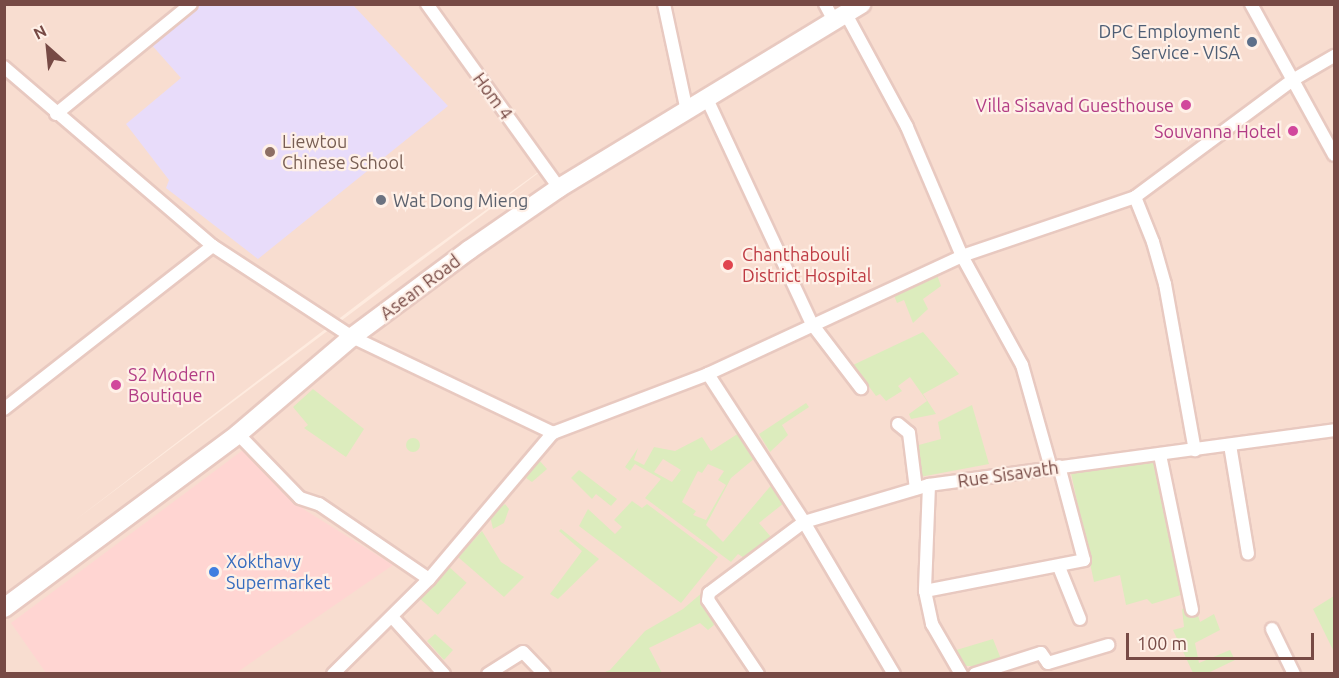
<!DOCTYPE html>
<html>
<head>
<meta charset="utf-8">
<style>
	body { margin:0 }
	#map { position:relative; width:1339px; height:678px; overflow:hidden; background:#feebdf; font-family:Ubuntu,sans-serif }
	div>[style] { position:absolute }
	.residential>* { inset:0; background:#f8ddd0 }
	.commercial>* { inset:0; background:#ffd5d2 }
	.education>* { inset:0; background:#e8dcfa }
	.green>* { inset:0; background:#dcecbd; transform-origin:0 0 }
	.round { border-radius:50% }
	.roads { filter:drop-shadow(2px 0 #e8c9c0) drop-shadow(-2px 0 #e8c9c0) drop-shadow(0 2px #e8c9c0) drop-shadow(0 -2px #e8c9c0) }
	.street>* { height:12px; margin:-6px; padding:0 6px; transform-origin:6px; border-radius:6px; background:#fff }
	.secondary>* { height:18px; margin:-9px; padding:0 9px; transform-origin:9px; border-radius:9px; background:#fff }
	.dots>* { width:16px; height:16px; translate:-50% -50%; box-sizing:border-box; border:3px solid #fff0e7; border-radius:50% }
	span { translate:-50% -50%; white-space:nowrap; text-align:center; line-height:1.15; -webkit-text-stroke:4.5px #fff0e7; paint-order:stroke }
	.service-label { font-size:18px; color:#4e5e75 }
	.right { translate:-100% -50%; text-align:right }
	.street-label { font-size:18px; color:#774a45 }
	.hotel-label { font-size:18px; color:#b23c85 }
	.left { translate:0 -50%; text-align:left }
	.education-label { font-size:18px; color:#785e54 }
	.worship-label { font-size:18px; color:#5b616d }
	.health-label { font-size:18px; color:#be3a42 }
	.shop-label { font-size:18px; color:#366cbe }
	.frame { position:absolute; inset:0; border:6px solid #774a45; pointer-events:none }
	.north { position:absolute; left:18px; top:18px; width:60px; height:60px; -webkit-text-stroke:4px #fff0e7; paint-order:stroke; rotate:333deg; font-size:16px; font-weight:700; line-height:24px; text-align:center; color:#774a45 }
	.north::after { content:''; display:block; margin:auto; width:21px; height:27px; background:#774a45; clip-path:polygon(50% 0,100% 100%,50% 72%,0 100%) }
	.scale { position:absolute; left:1126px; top:633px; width:188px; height:27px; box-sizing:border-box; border:3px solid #774a45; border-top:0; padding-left:8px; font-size:18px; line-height:21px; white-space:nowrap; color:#774a45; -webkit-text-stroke:4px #fff0e7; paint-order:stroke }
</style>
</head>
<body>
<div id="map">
	<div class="residential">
		<div style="clip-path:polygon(evenodd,4px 5px,1334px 5px,1334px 673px,5px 673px,4px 5px,541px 170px,541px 171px,74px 521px,391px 279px,541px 170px)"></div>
	</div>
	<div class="commercial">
		<div style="clip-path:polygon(243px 450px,305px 510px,393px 565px,236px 673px,46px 673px,11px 623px)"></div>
	</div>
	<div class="education">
		<div style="clip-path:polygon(196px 5px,353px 5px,448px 106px,258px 259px,166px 188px,169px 180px,126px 124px,181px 78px,150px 43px)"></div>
	</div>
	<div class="green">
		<div style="clip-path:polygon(936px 272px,941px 286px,923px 299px,928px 309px,913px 323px,904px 300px,897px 303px,893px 293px)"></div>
		<div style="clip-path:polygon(923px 332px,959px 374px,923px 394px,936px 414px,911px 419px,909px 414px,927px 401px,910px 377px,898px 386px,902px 391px,886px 401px,880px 394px,876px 396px,853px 365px)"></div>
		<div style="clip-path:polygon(313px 389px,364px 429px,346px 457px,304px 428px,308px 425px,293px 407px)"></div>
		<div style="clip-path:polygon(806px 403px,809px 407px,782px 425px,788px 435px,770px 452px,759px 434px)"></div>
		<div style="clip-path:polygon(972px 405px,989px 464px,920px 477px,915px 446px,941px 439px,938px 422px)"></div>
		<div style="clip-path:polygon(evenodd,739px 433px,755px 458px,731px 478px,706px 525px,723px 542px,774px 482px,784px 503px,759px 523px,771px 537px,746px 559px,738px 554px,731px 562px,645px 498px,661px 479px,635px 464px,630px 471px,625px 467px,638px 448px,634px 460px,644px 465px,654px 447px,675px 451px,702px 437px,711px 451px,739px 433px,663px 459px,681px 470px,672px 482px,654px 472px,663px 459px,739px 433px,708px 464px,724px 471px,718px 480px,726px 485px,706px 520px,693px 515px,696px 511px,682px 502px,698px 471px,702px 473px,708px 464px)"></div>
		<div class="round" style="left:406px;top:438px;width:14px;height:14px"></div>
		<div style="clip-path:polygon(538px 459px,547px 469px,532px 482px,526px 478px)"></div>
		<div style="clip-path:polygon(1154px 461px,1173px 531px,1184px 594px,1152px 604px,1147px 599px,1126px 605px,1120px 575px,1094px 582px,1071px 473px)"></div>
		<div style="clip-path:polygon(579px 470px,617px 499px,611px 506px,596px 494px,592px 499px,571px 478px)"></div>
		<div style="clip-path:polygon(632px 501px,642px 508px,647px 504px,718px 557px,681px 603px,579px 526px,588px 509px,615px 534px,622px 527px,614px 520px)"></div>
		<div style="clip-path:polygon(505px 504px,509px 509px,504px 523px,493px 529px,490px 516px)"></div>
		<div style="clip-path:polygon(561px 529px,599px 559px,558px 599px,550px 594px,582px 551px,559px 531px)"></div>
		<div style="clip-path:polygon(482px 531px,501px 562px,524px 577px,504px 597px,458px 557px)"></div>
		<div style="left:448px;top:566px;width:25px;height:43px;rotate:42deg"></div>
		<div style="clip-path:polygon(703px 592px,714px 625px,708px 630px,700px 623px,649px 648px,662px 673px,600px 674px,610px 670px,645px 631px,683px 609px)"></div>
		<div style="clip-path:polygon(1334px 596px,1334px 652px,1313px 609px)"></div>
		<div style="clip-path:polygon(1195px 605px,1200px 622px,1214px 614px,1220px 630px,1195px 643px,1199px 663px,1230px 650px,1235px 660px,1208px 673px,1193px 673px,1173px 630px,1184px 627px,1182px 609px)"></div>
		<div style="clip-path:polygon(435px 634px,453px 650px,444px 660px,427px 641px)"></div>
		<div style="clip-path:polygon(993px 639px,1001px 659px,982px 666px,965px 666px,953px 651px)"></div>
	</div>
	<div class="roads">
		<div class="street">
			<div style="left:427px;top:4px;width:226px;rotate:54.3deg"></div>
			<div style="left:664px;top:4px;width:109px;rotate:77.9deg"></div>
			<div style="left:825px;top:4px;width:19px;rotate:62deg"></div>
			<div style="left:1251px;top:4px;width:172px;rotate:61.2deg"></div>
			<div style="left:846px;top:14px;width:128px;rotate:61.6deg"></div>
			<div style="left:907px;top:127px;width:140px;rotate:66.9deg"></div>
			<div style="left:962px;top:256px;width:124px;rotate:61.2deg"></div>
			<div style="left:1022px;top:365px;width:107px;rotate:74.3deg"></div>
			<div style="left:4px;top:67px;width:275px;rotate:40.6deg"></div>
			<div style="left:213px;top:246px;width:166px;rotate:33.2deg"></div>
			<div style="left:352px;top:337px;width:223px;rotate:25.5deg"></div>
			<div style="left:707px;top:99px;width:248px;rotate:65deg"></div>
			<div style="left:812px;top:324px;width:81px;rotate:52.6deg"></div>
			<div style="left:56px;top:114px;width:174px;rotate:-39.2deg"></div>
			<div style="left:1135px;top:197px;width:48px;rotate:68.2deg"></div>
			<div style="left:1153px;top:242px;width:44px;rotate:74.1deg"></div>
			<div style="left:1165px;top:284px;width:169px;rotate:79.8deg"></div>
			<div style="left:708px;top:374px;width:176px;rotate:57deg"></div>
			<div style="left:804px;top:522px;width:177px;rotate:59.4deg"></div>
			<div style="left:4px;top:409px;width:265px;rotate:-38deg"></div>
			<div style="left:898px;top:424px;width:14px;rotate:39deg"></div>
			<div style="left:909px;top:433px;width:56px;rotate:82.9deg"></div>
			<div style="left:238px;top:434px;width:89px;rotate:45.9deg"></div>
			<div style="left:300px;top:498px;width:20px;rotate:18deg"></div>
			<div style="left:319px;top:504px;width:133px;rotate:34.3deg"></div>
			<div style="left:1230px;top:445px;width:110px;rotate:80.6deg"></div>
			<div style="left:1160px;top:455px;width:158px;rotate:78.3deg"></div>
			<div style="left:929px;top:485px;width:106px;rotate:92.2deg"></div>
			<div style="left:925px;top:591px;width:34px;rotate:78deg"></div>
			<div style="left:932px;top:624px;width:58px;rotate:59.9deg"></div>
			<div style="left:1059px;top:567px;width:56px;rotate:68deg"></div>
			<div style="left:925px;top:591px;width:162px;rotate:-11deg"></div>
			<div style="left:1084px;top:560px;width:97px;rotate:-104.9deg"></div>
			<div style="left:393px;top:618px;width:76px;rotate:47.7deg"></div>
			<div style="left:1272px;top:629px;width:50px;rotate:63.9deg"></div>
			<div style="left:333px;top:674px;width:135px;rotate:-44.7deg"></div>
			<div style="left:429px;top:579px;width:192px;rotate:-49.7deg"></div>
			<div style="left:553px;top:433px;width:166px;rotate:-20.8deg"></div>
			<div style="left:708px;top:374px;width:280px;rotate:-24.9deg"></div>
			<div style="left:962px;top:256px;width:183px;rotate:-18.8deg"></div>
			<div style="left:1135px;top:197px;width:194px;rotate:-36.6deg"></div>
			<div style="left:1291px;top:81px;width:50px;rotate:-30.2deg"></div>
			<div style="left:488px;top:674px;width:41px;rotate:-32.2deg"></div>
			<div style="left:523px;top:652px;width:30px;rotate:46deg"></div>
			<div style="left:758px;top:674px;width:89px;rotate:-124deg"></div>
			<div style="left:708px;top:600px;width:7px;rotate:-82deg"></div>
			<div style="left:709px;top:593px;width:119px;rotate:-36.8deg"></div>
			<div style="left:804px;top:522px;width:130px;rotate:-16.5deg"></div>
			<div style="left:929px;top:485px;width:409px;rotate:-7.7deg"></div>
			<div style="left:975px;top:674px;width:69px;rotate:-17.7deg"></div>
			<div style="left:1041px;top:653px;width:12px;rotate:55deg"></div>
			<div style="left:1048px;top:663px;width:63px;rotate:-16.7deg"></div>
		</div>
		<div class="secondary">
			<div style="left:4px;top:608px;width:292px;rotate:-36.6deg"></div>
			<div style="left:238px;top:434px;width:150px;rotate:-40.4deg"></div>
			<div style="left:352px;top:337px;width:146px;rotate:-36.6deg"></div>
			<div style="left:469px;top:250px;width:109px;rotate:-34.6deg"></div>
			<div style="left:559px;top:188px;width:354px;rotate:-31.3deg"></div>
		</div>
	</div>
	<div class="dots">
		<div style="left:1252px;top:42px;background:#5c6f8a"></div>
		<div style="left:1186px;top:105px;background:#d1479c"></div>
		<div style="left:1293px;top:131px;background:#d1479c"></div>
		<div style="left:270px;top:152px;background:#8d6e63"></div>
		<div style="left:381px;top:200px;background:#6b7280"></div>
		<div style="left:728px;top:265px;background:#e0444e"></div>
		<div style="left:116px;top:385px;background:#d1479c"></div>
		<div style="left:214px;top:572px;background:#3f7fe0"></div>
	</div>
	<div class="service-label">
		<span class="right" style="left:1240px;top:42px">DPC Employment<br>Service - VISA</span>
	</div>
	<div class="street-label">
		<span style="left:493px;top:96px;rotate:54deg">Hom 4</span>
		<span style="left:420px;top:287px;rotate:-37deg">Asean Road</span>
		<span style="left:1008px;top:474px;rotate:-8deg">Rue Sisavath</span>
	</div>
	<div class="hotel-label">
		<span class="right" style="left:1174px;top:105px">Villa Sisavad Guesthouse</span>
		<span class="right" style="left:1281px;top:131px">Souvanna Hotel</span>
		<span class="left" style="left:128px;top:385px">S2 Modern<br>Boutique</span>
	</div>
	<div class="education-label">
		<span class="left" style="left:282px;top:152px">Liewtou<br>Chinese School</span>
	</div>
	<div class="worship-label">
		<span class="left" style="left:393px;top:200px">Wat Dong Mieng</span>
	</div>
	<div class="health-label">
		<span class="left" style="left:742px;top:265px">Chanthabouli<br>District Hospital</span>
	</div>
	<div class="shop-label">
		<span class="left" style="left:226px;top:572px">Xokthavy<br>Supermarket</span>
	</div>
	<div class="frame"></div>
	<div class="north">N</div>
	<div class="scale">100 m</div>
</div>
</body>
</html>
